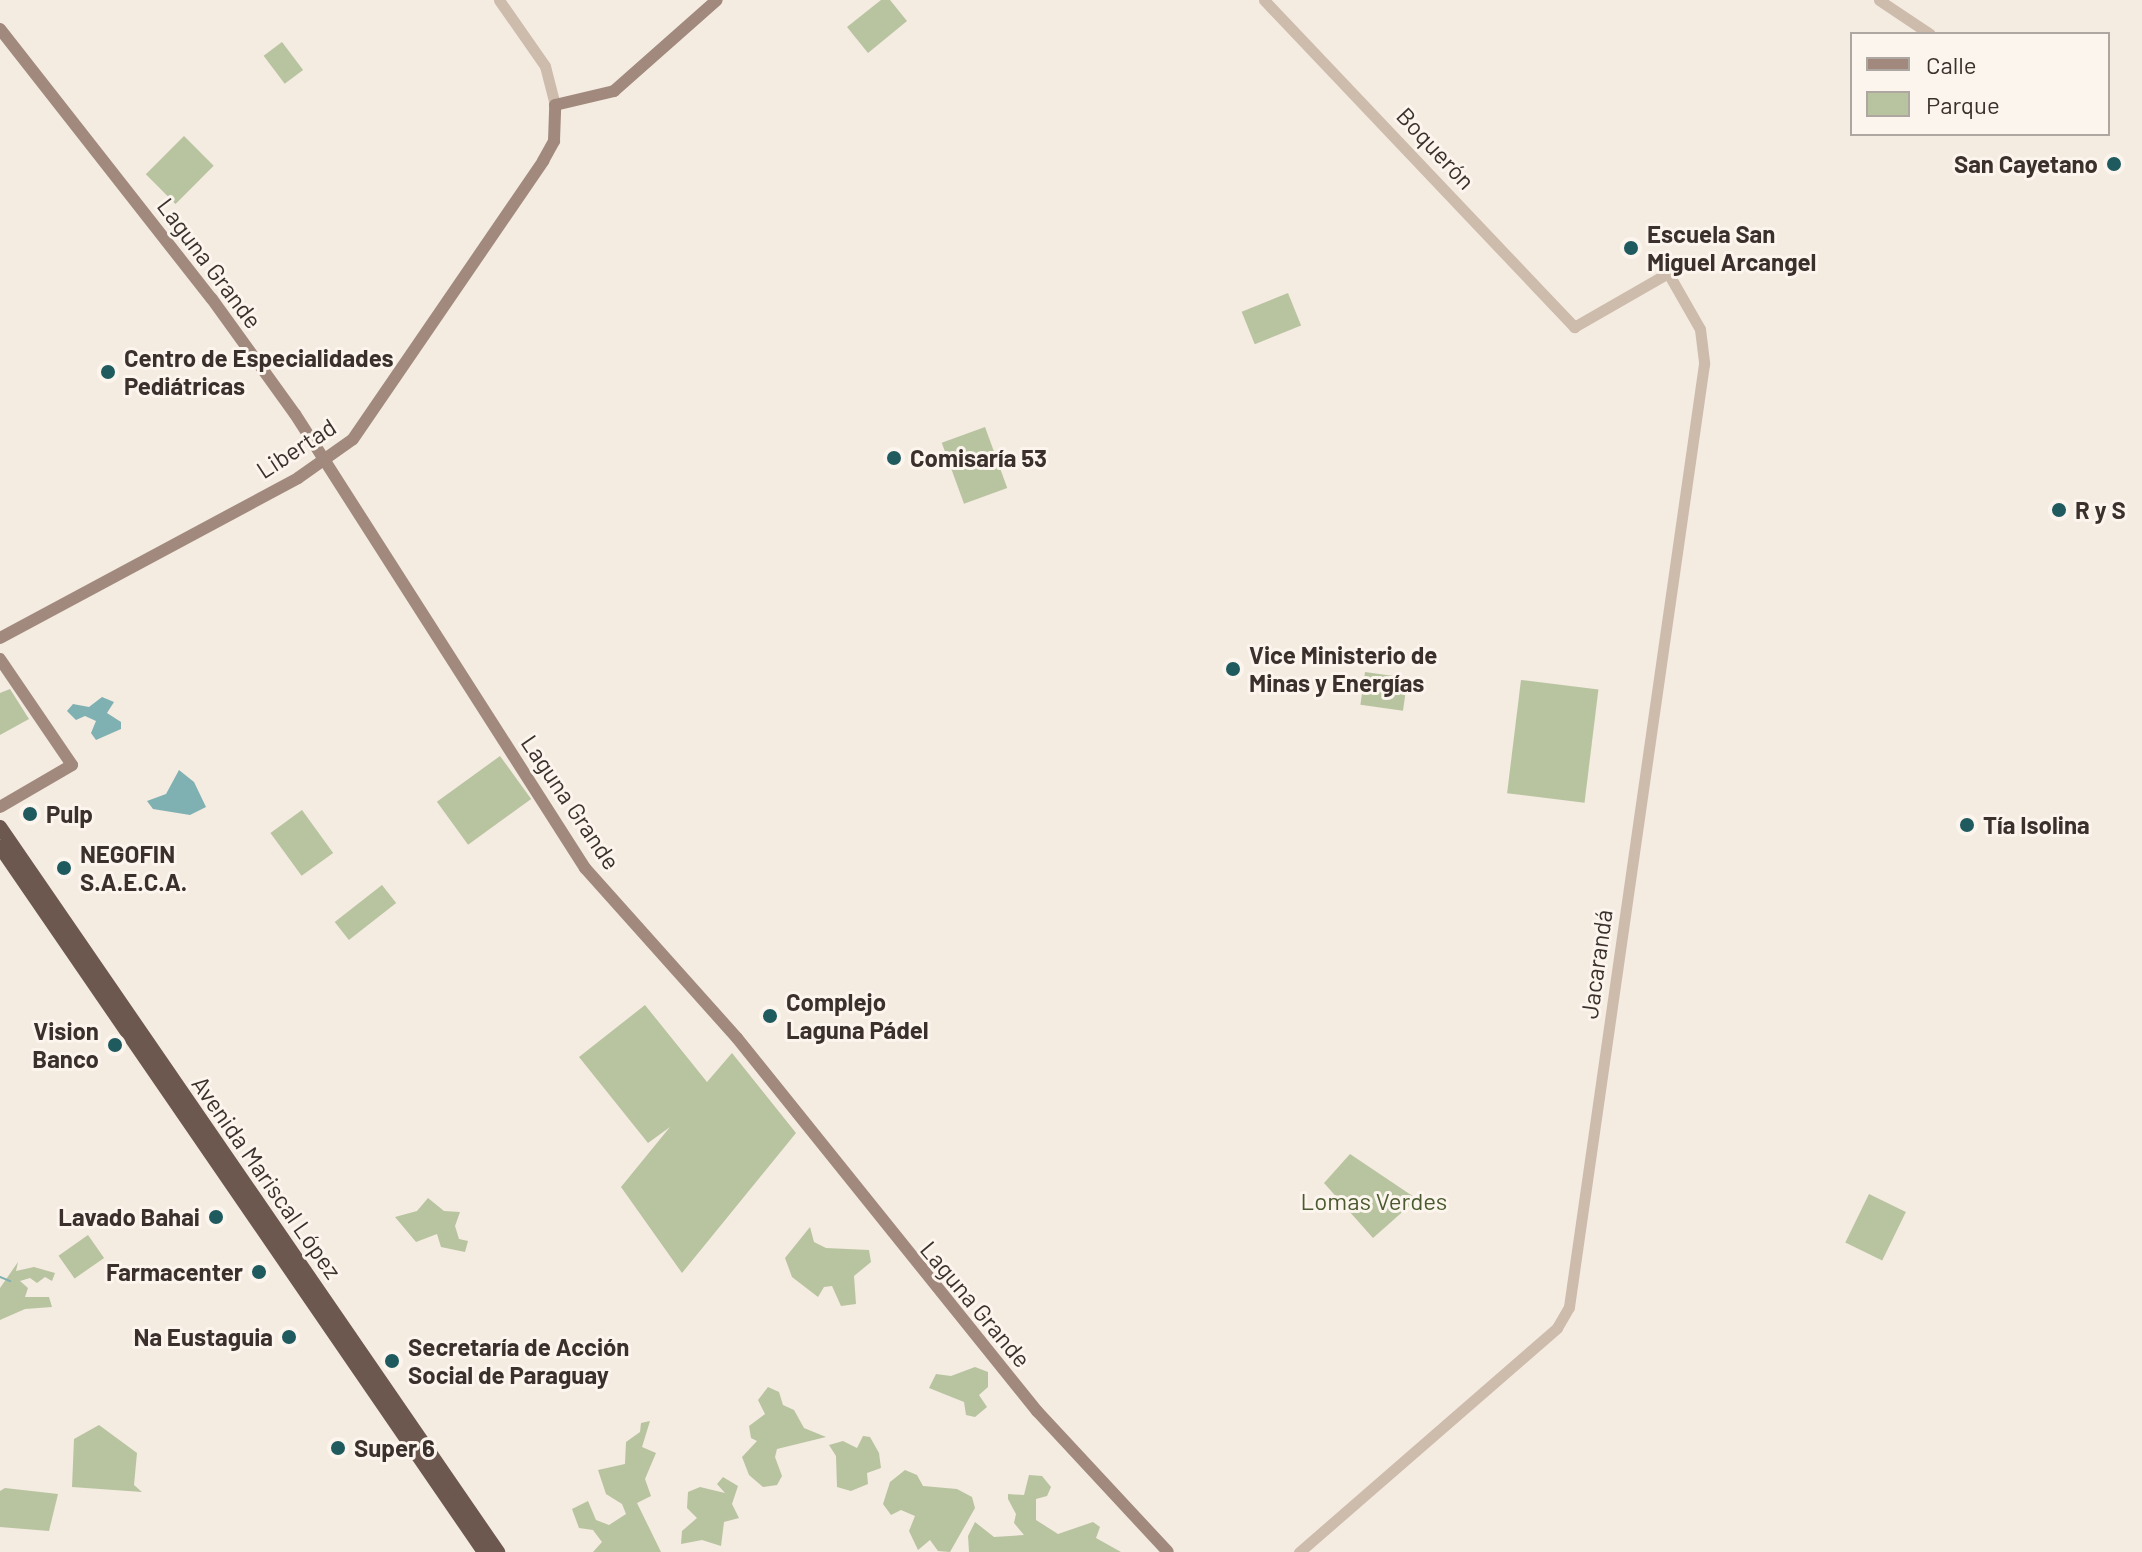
<!DOCTYPE html>
<html>
<head>
<meta charset="utf-8">
<style>
	body { margin:0 }
	#map { position:relative; width:2142px; height:1552px; overflow:hidden; background:#f4ebe1; font-family:Barlow,sans-serif }
	div>[style] { position:absolute }
	.green>* { inset:0; background:#b8c4a0; transform-origin:0 0 }
	.water>* { inset:0; background:#7fb0b2 }
	.stream>* { height:2px; margin:-1px; padding:0 1px; transform-origin:1px; border-radius:1px; background:#7fb0b2 }
	.tertiary>* { height:11px; margin:-5.5px; padding:0 5.5px; transform-origin:5.5px; border-radius:5.5px; background:#cdbbac }
	.secondary>* { height:12px; margin:-6px; padding:0 6px; transform-origin:6px; border-radius:6px; background:#a18a7d }
	.trunk>* { height:14px; margin:-7px; padding:0 7px; transform-origin:7px; border-radius:7px; background:#6c584f }
	.dots>* { width:22px; height:22px; translate:-50% -50%; box-sizing:border-box; border:4px solid #fbf5ee; border-radius:50% }
	span { translate:-50% -50%; white-space:nowrap; text-align:center; line-height:1.15; -webkit-text-stroke:6px #fbf5ee; paint-order:stroke }
	.street-label { font-size:24px; color:#3b302b }
	.poi-label { font-size:24px; color:#3b302b; font-weight:700 }
	.right { translate:-100% -50%; text-align:right }
	.left { translate:0 -50%; text-align:left }
	.park-label { font-size:24px; color:#4a5a2e }
	.legend { position:absolute; left:1850px; top:32px; width:260px; height:104px; box-sizing:border-box; background:#fbf5ee; border:2px solid #aea6a0; margin:0; padding:10px 14px; list-style:none; font-size:24px; color:#3b302b }
	.legend li { display:flex; align-items:center; gap:16px; height:40px }
	.legend b { width:40px; border:2px solid #aea6a0 }
</style>
</head>
<body>
<div id="map">
	<div class="green">
		<div style="clip-path:polygon(881px 0,890px 0,907px 21px,868px 53px,847px 27px)"></div>
		<div style="left:282px;top:42px;width:35px;height:23px;rotate:53deg"></div>
		<div style="left:184px;top:136px;width:42px;height:54px;rotate:45deg"></div>
		<div style="left:1288px;top:293px;width:35px;height:50px;rotate:68deg"></div>
		<div style="left:985px;top:427px;width:65px;height:46px;rotate:70deg"></div>
		<div style="left:1365px;top:672px;width:43px;height:33px;rotate:8deg"></div>
		<div style="left:1521px;top:680px;width:78px;height:114px;rotate:7deg"></div>
		<div style="clip-path:polygon(10px 689px,29px 719px,0 735px,0 693px)"></div>
		<div style="left:500px;top:756px;width:53px;height:78px;rotate:54deg"></div>
		<div style="left:302px;top:810px;width:53px;height:39px;rotate:54deg"></div>
		<div style="left:382px;top:885px;width:23px;height:60px;rotate:52deg"></div>
		<div style="clip-path:polygon(645px 1005px,707px 1082px,732px 1053px,796px 1133px,682px 1273px,621px 1187px,670px 1127px,648px 1143px,579px 1057px)"></div>
		<div style="clip-path:polygon(1350px 1154px,1417px 1199px,1373px 1238px,1324px 1183px)"></div>
		<div style="left:1869px;top:1194px;width:41px;height:54px;rotate:26deg"></div>
		<div style="clip-path:polygon(428px 1198px,444px 1211px,460px 1212px,455px 1226px,459px 1239px,468px 1241px,465px 1252px,441px 1247px,437px 1234px,416px 1242px,395px 1217px,417px 1211px)"></div>
		<div style="clip-path:polygon(810px 1227px,814px 1242px,826px 1248px,869px 1250px,871px 1262px,854px 1276px,856px 1304px,841px 1306px,832px 1286px,824px 1287px,818px 1297px,792px 1277px,785px 1258px)"></div>
		<div style="left:88px;top:1235px;width:28px;height:36px;rotate:55deg"></div>
		<div style="clip-path:polygon(18px 1262px,16px 1271px,34px 1267px,55px 1273px,52px 1281px,45px 1277px,37px 1283px,30px 1278px,20px 1281px,28px 1288px,25px 1297px,49px 1297px,52px 1307px,25px 1309px,0 1320px,0 1288px)"></div>
		<div style="clip-path:polygon(975px 1367px,988px 1372px,988px 1387px,979px 1395px,987px 1407px,975px 1417px,966px 1415px,964px 1402px,929px 1388px,936px 1374px,951px 1376px)"></div>
		<div style="clip-path:polygon(768px 1387px,779px 1392px,783px 1405px,794px 1410px,804px 1428px,826px 1437px,777px 1449px,775px 1457px,782px 1476px,777px 1485px,763px 1487px,749px 1475px,742px 1457px,757px 1441px,751px 1438px,749px 1426px,765px 1414px,758px 1400px)"></div>
		<div style="clip-path:polygon(650px 1421px,642px 1447px,656px 1453px,645px 1479px,651px 1496px,637px 1503px,661px 1552px,593px 1552px,602px 1542px,593px 1530px,579px 1528px,572px 1509px,588px 1501px,596px 1520px,609px 1525px,626px 1514px,622px 1504px,606px 1494px,598px 1470px,625px 1464px,626px 1442px,640px 1432px,641px 1423px)"></div>
		<div style="clip-path:polygon(99px 1425px,137px 1453px,134px 1485px,142px 1492px,72px 1487px,74px 1439px)"></div>
		<div style="clip-path:polygon(863px 1436px,870px 1437px,879px 1453px,881px 1468px,867px 1473px,868px 1484px,851px 1491px,837px 1487px,836px 1456px,829px 1445px,843px 1441px,857px 1448px)"></div>
		<div style="clip-path:polygon(905px 1470px,917px 1475px,923px 1486px,957px 1489px,972px 1497px,975px 1508px,950px 1552px,938px 1551px,930px 1540px,918px 1550px,909px 1531px,915px 1516px,901px 1510px,891px 1515px,883px 1504px,890px 1482px)"></div>
		<div style="clip-path:polygon(1029px 1475px,1042px 1476px,1051px 1487px,1047px 1496px,1036px 1499px,1036px 1520px,1058px 1534px,1093px 1522px,1100px 1527px,1096px 1538px,1121px 1552px,969px 1552px,968px 1536px,975px 1522px,994px 1537px,1024px 1535px,1014px 1523px,1016px 1514px,1008px 1499px,1008px 1494px,1024px 1495px)"></div>
		<div style="clip-path:polygon(723px 1477px,738px 1486px,732px 1504px,739px 1518px,724px 1522px,721px 1546px,702px 1540px,681px 1544px,682px 1531px,697px 1518px,687px 1508px,688px 1492px,700px 1487px,725px 1493px,717px 1484px)"></div>
		<div style="clip-path:polygon(5px 1488px,58px 1494px,49px 1531px,0 1527px,0 1491px)"></div>
	</div>
	<div class="water">
		<div style="clip-path:polygon(102px 697px,114px 702px,107px 713px,121px 722px,121px 729px,96px 740px,91px 733px,96px 721px,85px 716px,76px 720px,67px 711px,73px 704px,89px 707px)"></div>
		<div style="clip-path:polygon(179px 770px,194px 782px,206px 807px,190px 815px,153px 809px,147px 801px,166px 794px)"></div>
	</div>
	<div class="stream">
		<div style="left:0;top:1277px;width:11px;rotate:22deg"></div>
	</div>
	<div class="tertiary">
		<div style="left:499px;top:0;width:80px;rotate:55.1deg"></div>
		<div style="left:545px;top:66px;width:40px;rotate:75.6deg"></div>
		<div style="left:1264px;top:0;width:451px;rotate:46.5deg"></div>
		<div style="left:1574px;top:327px;width:108px;rotate:-29.9deg"></div>
		<div style="left:1668px;top:273px;width:64px;rotate:60.3deg"></div>
		<div style="left:1700px;top:329px;width:35px;rotate:83deg"></div>
		<div style="left:1704px;top:364px;width:953px;rotate:98.15deg"></div>
		<div style="left:1569px;top:1307px;width:24px;rotate:120deg"></div>
		<div style="left:1557px;top:1328px;width:342px;rotate:139deg"></div>
		<div style="left:1879px;top:0;width:61px;rotate:33.7deg"></div>
	</div>
	<div class="secondary">
		<div style="left:0;top:29px;width:343px;rotate:51.9deg"></div>
		<div style="left:212px;top:299px;width:142px;rotate:54.2deg"></div>
		<div style="left:295px;top:414px;width:539px;rotate:57.43deg"></div>
		<div style="left:585px;top:868px;width:228px;rotate:48.2deg"></div>
		<div style="left:737px;top:1038px;width:479px;rotate:51.2deg"></div>
		<div style="left:1037px;top:1411px;width:192px;rotate:47.1deg"></div>
		<div style="left:0;top:638px;width:338px;rotate:-28.2deg"></div>
		<div style="left:298px;top:478px;width:67px;rotate:-35.3deg"></div>
		<div style="left:353px;top:439px;width:337px;rotate:-55.6deg"></div>
		<div style="left:543px;top:161px;width:23px;rotate:-61deg"></div>
		<div style="left:554px;top:141px;width:36px;rotate:-88deg"></div>
		<div style="left:555px;top:105px;width:61px;rotate:-13.3deg"></div>
		<div style="left:614px;top:91px;width:137px;rotate:-41.5deg"></div>
		<div style="left:0;top:659px;width:128px;rotate:55.8deg"></div>
		<div style="left:72px;top:765px;width:83px;rotate:149.7deg"></div>
	</div>
	<div class="trunk">
		<div style="left:0;top:827px;width:880px;rotate:55.51deg"></div>
		<div style="left:0;top:847px;width:855px;rotate:55.53deg"></div>
	</div>
	<div class="dots">
		<div style="left:2114px;top:164px;background:#1f5a5e"></div>
		<div style="left:1631px;top:248px;background:#1f5a5e"></div>
		<div style="left:108px;top:372px;background:#1f5a5e"></div>
		<div style="left:894px;top:458px;background:#1f5a5e"></div>
		<div style="left:2059px;top:510px;background:#1f5a5e"></div>
		<div style="left:1233px;top:669px;background:#1f5a5e"></div>
		<div style="left:30px;top:814px;background:#1f5a5e"></div>
		<div style="left:1967px;top:825px;background:#1f5a5e"></div>
		<div style="left:64px;top:868px;background:#1f5a5e"></div>
		<div style="left:770px;top:1016px;background:#1f5a5e"></div>
		<div style="left:115px;top:1045px;background:#1f5a5e"></div>
		<div style="left:216px;top:1217px;background:#1f5a5e"></div>
		<div style="left:259px;top:1272px;background:#1f5a5e"></div>
		<div style="left:289px;top:1337px;background:#1f5a5e"></div>
		<div style="left:392px;top:1361px;background:#1f5a5e"></div>
		<div style="left:338px;top:1448px;background:#1f5a5e"></div>
	</div>
	<div class="street-label">
		<span style="left:1436px;top:148px;rotate:47deg">Boquerón</span>
		<span style="left:210px;top:263px;rotate:53deg">Laguna Grande</span>
		<span style="left:296px;top:448px;rotate:-33deg">Libertad</span>
		<span style="left:571px;top:802px;rotate:56deg">Laguna Grande</span>
		<span style="left:1596px;top:964px;rotate:-82deg">Jacarandá</span>
		<span style="left:267px;top:1177px;rotate:55deg">Avenida Mariscal López</span>
		<span style="left:976px;top:1304px;rotate:50deg">Laguna Grande</span>
	</div>
	<div class="poi-label">
		<span class="right" style="left:2098px;top:164px">San Cayetano</span>
		<span class="left" style="left:1647px;top:248px">Escuela San<br>Miguel Arcangel</span>
		<span class="left" style="left:124px;top:372px">Centro de Especialidades<br>Pediátricas</span>
		<span class="left" style="left:910px;top:458px">Comisaría 53</span>
		<span class="left" style="left:2075px;top:510px">R y S</span>
		<span class="left" style="left:1249px;top:669px">Vice Ministerio de<br>Minas y Energías</span>
		<span class="left" style="left:46px;top:814px">Pulp</span>
		<span class="left" style="left:1983px;top:825px">Tía Isolina</span>
		<span class="left" style="left:80px;top:868px">NEGOFIN<br>S.A.E.C.A.</span>
		<span class="left" style="left:786px;top:1016px">Complejo<br>Laguna Pádel</span>
		<span class="right" style="left:99px;top:1045px">Vision<br>Banco</span>
		<span class="right" style="left:200px;top:1217px">Lavado Bahai</span>
		<span class="right" style="left:243px;top:1272px">Farmacenter</span>
		<span class="right" style="left:273px;top:1337px">Na Eustaguia</span>
		<span class="left" style="left:408px;top:1361px">Secretaría de Acción<br>Social de Paraguay</span>
		<span class="left" style="left:354px;top:1448px">Super 6</span>
	</div>
	<div class="park-label">
		<span style="left:1374px;top:1201px">Lomas Verdes</span>
	</div>
	<ul class="legend">
	<li><b style="height:10px;background:#a18a7d"></b>Calle</li>
	<li><b style="height:22px;background:#b8c4a0"></b>Parque</li>
	</ul>
</div>
</body>
</html>
